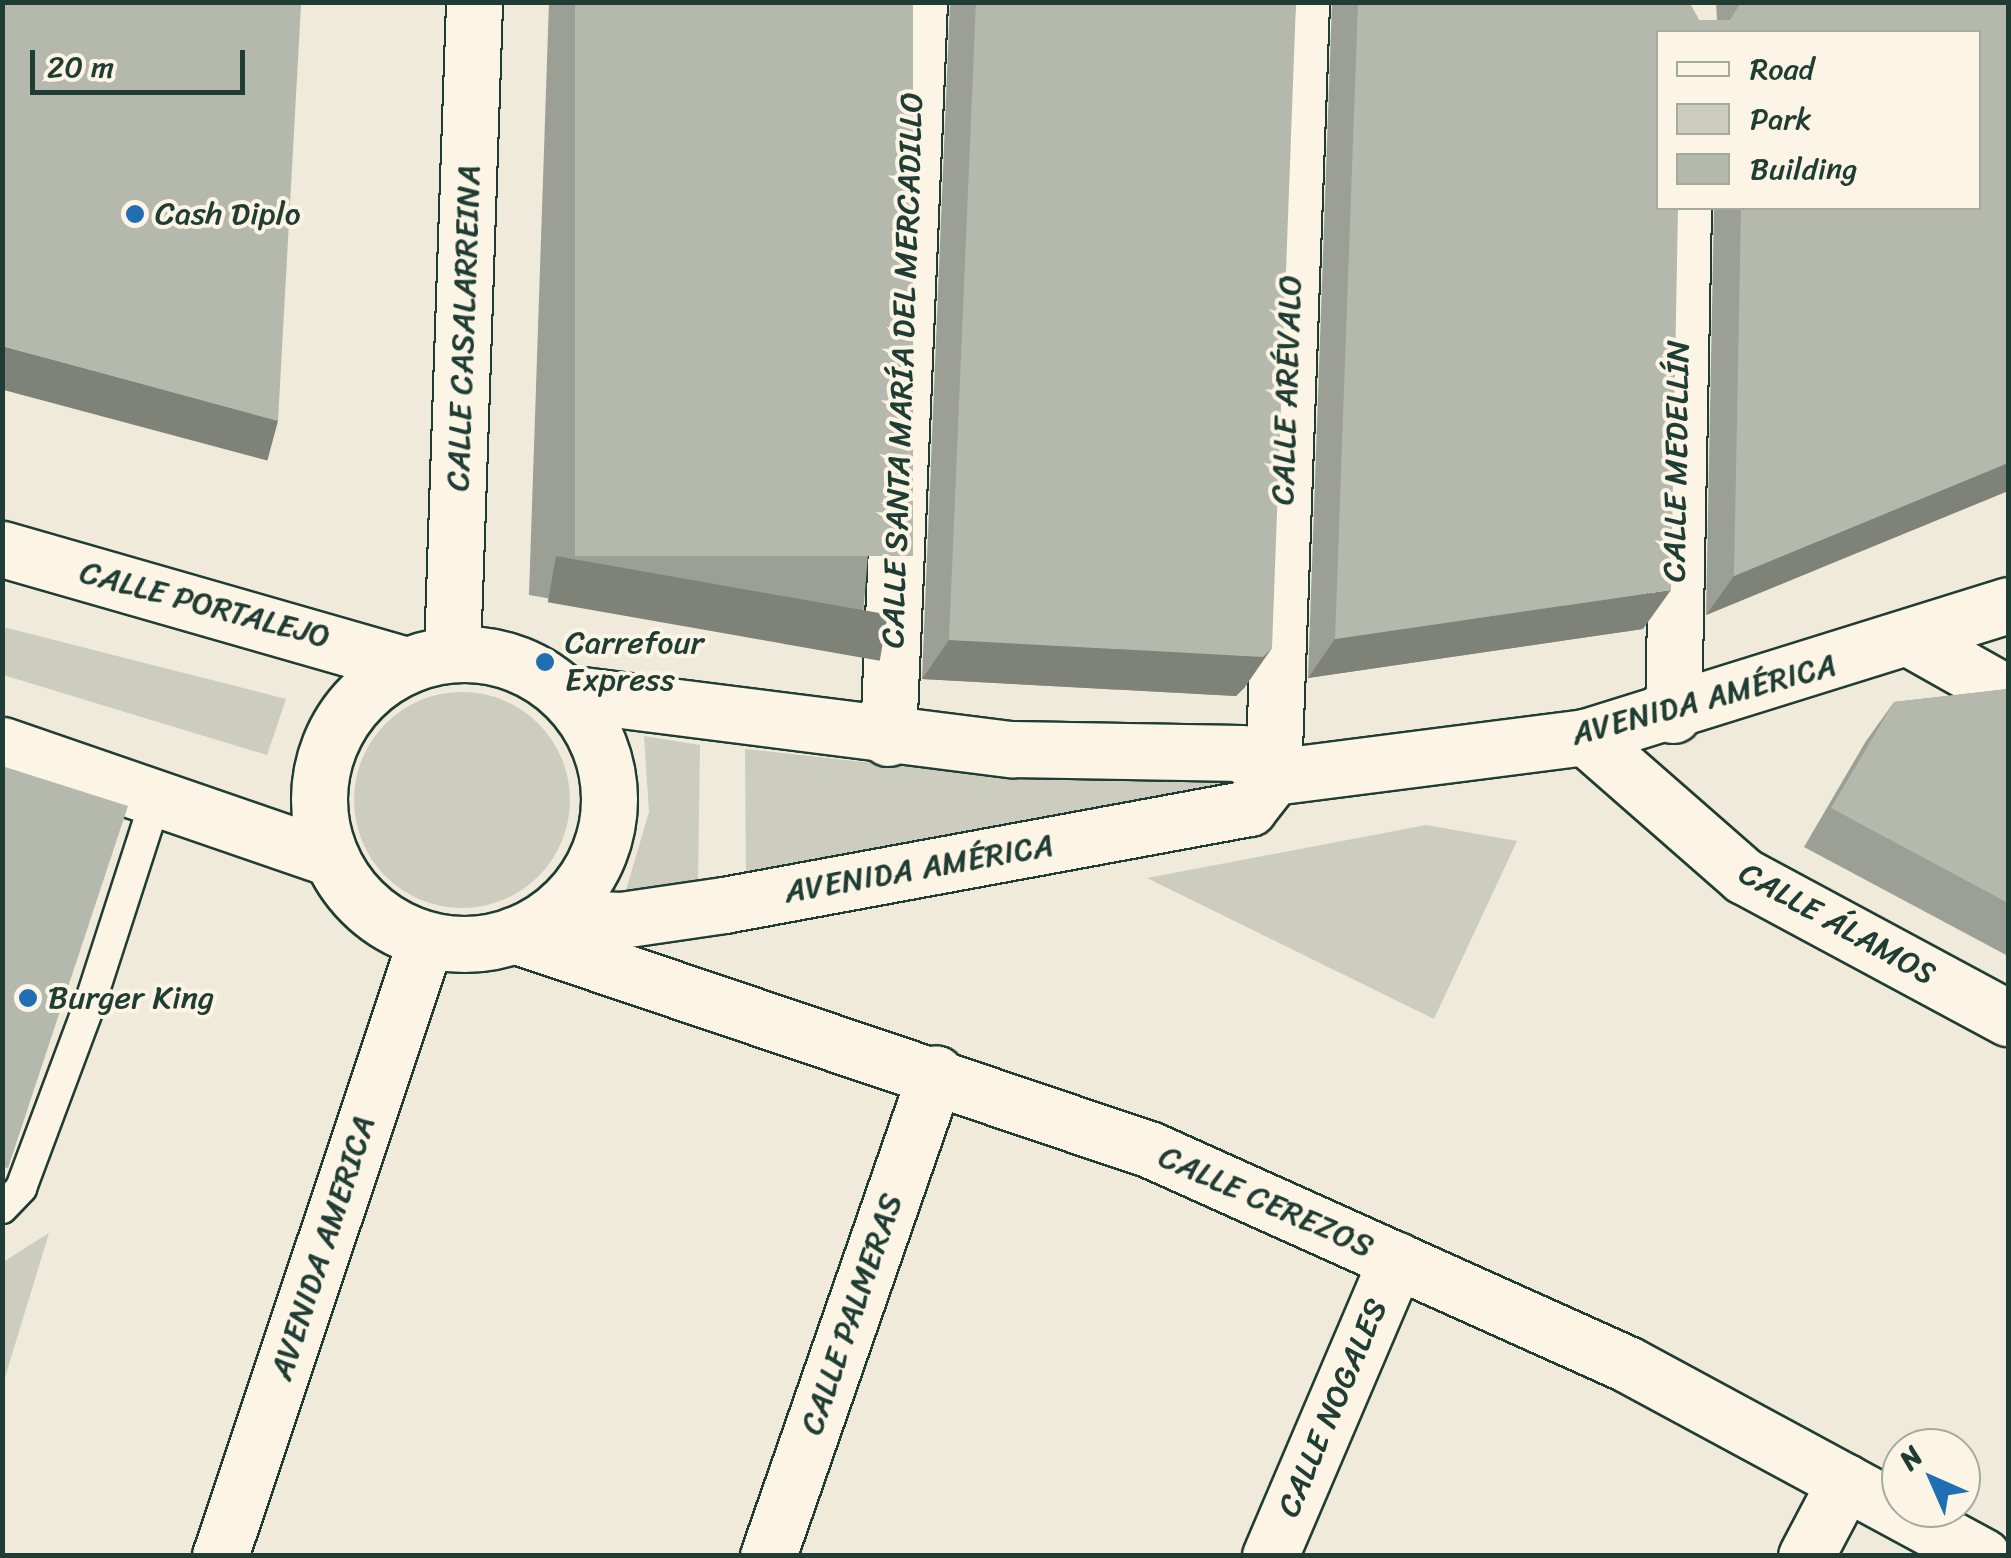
<!DOCTYPE html>
<html>
<head>
<meta charset="utf-8">
<style>
	body { margin:0 }
	#map { position:relative; width:2011px; height:1558px; overflow:hidden; background:#efeada; font-family:Sriracha,sans-serif }
	div>[style] { position:absolute }
	.green>* { inset:0; background:#cccdbf }
	.round { border-radius:50% }
	.roads { filter:drop-shadow(2px 0 #1f3d34) drop-shadow(-2px 0 #1f3d34) drop-shadow(0 2px #1f3d34) drop-shadow(0 -2px #1f3d34) }
	.lane>* { height:30px; margin:-15px; padding:0 15px; transform-origin:15px; border-radius:15px; background:#fcf5e5 }
	.street>* { height:55px; margin:-27.5px; padding:0 27.5px; transform-origin:27.5px; border-radius:27.5px; background:#fcf5e5 }
	.secondary>* { height:55px; margin:-27.5px; padding:0 27.5px; transform-origin:27.5px; border-radius:27.5px; background:#fcf5e5 }
	.secondary>.ring { margin:-27.5px; padding:0; box-sizing:content-box; background:none; border:55px solid #fcf5e5; border-radius:50% }
	.wall>* { inset:0; background:#9c9f95 }
	.shaded-wall>* { inset:0; background:#7f8279; transform-origin:0 0 }
	.building>* { inset:0; background:#b5b9ad; transform-origin:0 0 }
	.dots>* { width:28px; height:28px; translate:-50% -50%; box-sizing:border-box; border:5px solid #fcf5e5; border-radius:50% }
	span { translate:-50% -50%; white-space:nowrap; text-align:center; line-height:1.15; -webkit-text-stroke:8px #fcf5e5; paint-order:stroke }
	.poi-label { font-size:32px; color:#1f3d34 }
	.left { translate:0 -50%; text-align:left }
	.street-label { font-size:32px; color:#1f3d34 }
	.frame { position:absolute; inset:0; border:5px solid #1f3d34; pointer-events:none }
	.legend { position:absolute; left:1656px; top:30px; width:325px; height:180px; box-sizing:border-box; background:#fcf5e5; border:2px solid #a4ab9e; margin:0; padding:12px 18px; list-style:none; font-size:30px; color:#1f3d34 }
	.legend li { display:flex; align-items:center; gap:20px; height:50px }
	.legend b { width:50px; border:2px solid #a4ab9e }
	.north { position:absolute; left:1881px; top:1428px; width:100px; height:100px; box-sizing:border-box; background:#fcf5e5; border:2px solid #a4ab9e; border-radius:50%; rotate:315deg; font-size:28px; font-weight:700; line-height:40px; text-align:center; color:#1f3d34 }
	.north::after { content:''; display:block; margin:auto; width:35px; height:45px; background:#1f6fb2; clip-path:polygon(50% 0,100% 100%,50% 72%,0 100%) }
	.scale { position:absolute; left:30px; top:50px; width:215px; height:45px; box-sizing:border-box; border:5px solid #1f3d34; border-top:0; padding-left:12px; font-size:30px; line-height:35px; white-space:nowrap; color:#1f3d34; -webkit-text-stroke:8px #fcf5e5; paint-order:stroke }
</style>
</head>
<body>
<div id="map">
	<div class="green">
		<div style="clip-path:polygon(3px 627px,286px 699px,267px 755px,3px 675px)"></div>
		<div class="round" style="left:354px;top:692px;width:216px;height:216px"></div>
		<div style="clip-path:polygon(644px 736px,700px 745px,698px 885px,623px 900px,649px 812px)"></div>
		<div style="clip-path:polygon(745px 749px,900px 766px,1234px 782px,746px 878px)"></div>
		<div style="clip-path:polygon(1426px 825px,1517px 841px,1434px 1019px,1147px 878px)"></div>
		<div style="clip-path:polygon(49px 1233px,3px 1384px,3px 1262px)"></div>
	</div>
	<div class="roads">
		<div class="lane">
			<div style="left:2px;top:1208px;width:28px;rotate:-46deg"></div>
			<div style="left:21px;top:1188px;width:194px;rotate:-69.5deg"></div>
			<div style="left:89px;top:1006px;width:219px;rotate:-72.1deg"></div>
		</div>
		<div class="street">
			<div style="left:2px;top:549px;width:421px;rotate:16deg"></div>
			<div style="left:1914px;top:641px;width:108px;rotate:29.4deg"></div>
			<div style="left:1673px;top:715px;width:507px;rotate:-88.87deg"></div>
			<div style="left:1585px;top:737px;width:211px;rotate:41.2deg"></div>
			<div style="left:1744px;top:876px;width:300px;rotate:28.3deg"></div>
			<div style="left:888px;top:738px;width:737px;rotate:-87.59deg"></div>
			<div style="left:2px;top:745px;width:347px;rotate:19deg"></div>
			<div style="left:1273px;top:777px;width:776px;rotate:-87.93deg"></div>
			<div style="left:514px;top:935px;width:672px;rotate:18.65deg"></div>
			<div style="left:1151px;top:1150px;width:522px;rotate:24.21deg"></div>
			<div style="left:1627px;top:1364px;width:404px;rotate:28.4deg"></div>
			<div style="left:768px;top:1556px;width:511px;rotate:-70.82deg"></div>
			<div style="left:1270px;top:1556px;width:322px;rotate:-66.9deg"></div>
			<div style="left:1806px;top:1556px;width:84px;rotate:-62.2deg"></div>
		</div>
		<div class="secondary">
			<div style="left:452px;top:653px;width:651px;rotate:-88.06deg"></div>
			<div class="ring" style="left:319px;top:654px;width:235px;height:235px"></div>
			<div style="left:566px;top:693px;width:450px;rotate:7.2deg"></div>
			<div style="left:1012px;top:749px;width:229px;rotate:1deg"></div>
			<div style="left:1241px;top:753px;width:40px;rotate:37deg"></div>
			<div style="left:1273px;top:777px;width:315px;rotate:-7.3deg"></div>
			<div style="left:1585px;top:737px;width:443px;rotate:-17.3deg"></div>
			<div style="left:549px;top:917px;width:72px;rotate:2.4deg"></div>
			<div style="left:621px;top:920px;width:104px;rotate:-8.3deg"></div>
			<div style="left:724px;top:905px;width:534px;rotate:-10.47deg"></div>
			<div style="left:1249px;top:808px;width:39px;rotate:-52deg"></div>
			<div style="left:220px;top:1556px;width:650px;rotate:-71.51deg"></div>
		</div>
	</div>
	<div class="wall">
		<div style="clip-path:polygon(549px 2px,913px 2px,860px 653px,529px 595px)"></div>
		<div style="clip-path:polygon(950px 2px,1296px 2px,1245px 687px,1236px 696px,922px 679px)"></div>
		<div style="clip-path:polygon(1332px 2px,1689px 2px,1699px 20px,1717px 20px,1716px 2px,2008px 2px,2008px 491px,1706px 615px,1714px 208px,1978px 208px,1658px 32px,1643px 629px,1308px 678px)"></div>
		<div style="clip-path:polygon(2008px 689px,2008px 956px,1804px 847px,1866px 741px,1894px 702px)"></div>
	</div>
	<div class="shaded-wall">
		<div style="left:2px;top:346px;width:286px;height:42px;rotate:15deg"></div>
		<div style="clip-path:polygon(2008px 463px,2008px 491px,1706px 615px,1734px 576px)"></div>
		<div style="left:556px;top:556px;width:337px;height:47px;rotate:10deg"></div>
		<div style="clip-path:polygon(1671px 590px,1643px 629px,1308px 678px,1335px 639px)"></div>
		<div style="clip-path:polygon(949px 640px,1272px 648px,1245px 687px,1236px 696px,922px 679px)"></div>
	</div>
	<div class="building">
		<div style="clip-path:polygon(2px 2px,294px 2px,294px 5px,301px 5px,278px 421px,2px 346px)"></div>
		<div style="left:575px;top:2px;width:338px;height:554px"></div>
		<div style="clip-path:polygon(976px 2px,1296px 2px,1272px 648px,1263px 657px,949px 640px)"></div>
		<div style="clip-path:polygon(1358px 2px,1689px 2px,1699px 20px,1730px 20px,1741px 2px,2008px 2px,2008px 463px,1734px 576px,1741px 208px,1978px 208px,1978px 32px,1658px 32px,1658px 208px,1678px 208px,1671px 590px,1335px 639px)"></div>
		<div style="clip-path:polygon(2008px 689px,2008px 903px,1831px 808px,1894px 702px)"></div>
		<div style="clip-path:polygon(2px 766px,128px 806px,8px 1168px,2px 1167px)"></div>
	</div>
	<div class="dots">
		<div style="left:135px;top:214px;background:#1f6fb2"></div>
		<div style="left:545px;top:662px;background:#1f6fb2"></div>
		<div style="left:28px;top:998px;background:#1f6fb2"></div>
	</div>
	<div class="poi-label">
		<span class="left" style="left:155px;top:214px">Cash Diplo</span>
		<span class="left" style="left:565px;top:662px">Carrefour<br>Express</span>
		<span class="left" style="left:48px;top:998px">Burger King</span>
	</div>
	<div class="street-label">
		<span style="left:464px;top:328px;rotate:-88deg">CALLE CASALARREINA</span>
		<span style="left:903px;top:370px;rotate:-88deg">CALLE SANTA MARÍA DEL MERCADILLO</span>
		<span style="left:1287px;top:390px;rotate:-88deg">CALLE ARÉVALO</span>
		<span style="left:1677px;top:461px;rotate:-89deg">CALLE MEDELLÍN</span>
		<span style="left:205px;top:605px;rotate:15deg">CALLE PORTALEJO</span>
		<span style="left:1704px;top:700px;rotate:-15deg">AVENIDA AMÉRICA</span>
		<span style="left:919px;top:869px;rotate:-10deg">AVENIDA AMÉRICA</span>
		<span style="left:1837px;top:924px;rotate:29deg">CALLE ÁLAMOS</span>
		<span style="left:1266px;top:1202px;rotate:24deg">CALLE CEREZOS</span>
		<span style="left:323px;top:1248px;rotate:-72deg">AVENIDA AMERICA</span>
		<span style="left:852px;top:1314px;rotate:-71deg">CALLE PALMERAS</span>
		<span style="left:1333px;top:1408px;rotate:-67deg">CALLE NOGALES</span>
	</div>
	<div class="frame"></div>
	<ul class="legend">
	<li><b style="height:12px;background:#fcf5e5"></b>Road</li>
	<li><b style="height:28px;background:#cccdbf"></b>Park</li>
	<li><b style="height:28px;background:#b5b9ad"></b>Building</li>
	</ul>
	<div class="north">N</div>
	<div class="scale">20 m</div>
</div>
</body>
</html>
